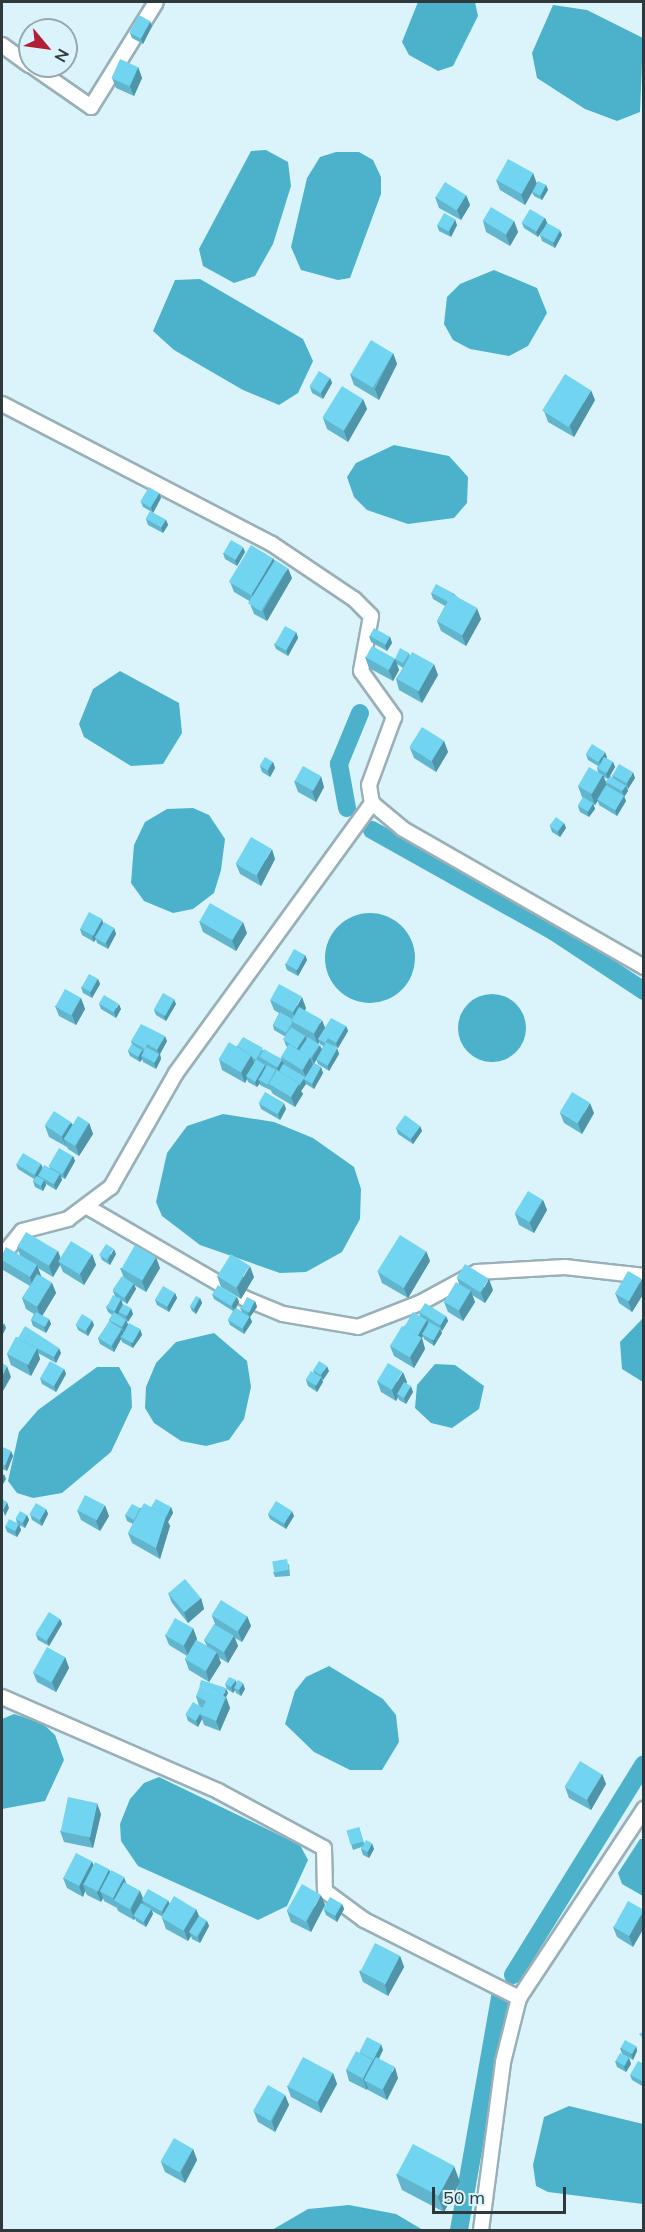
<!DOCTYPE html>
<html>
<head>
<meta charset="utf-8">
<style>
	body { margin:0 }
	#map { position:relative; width:645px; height:2232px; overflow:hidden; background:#dbf4fb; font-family:Mulish,sans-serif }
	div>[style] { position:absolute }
	.water>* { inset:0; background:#4cb2cc }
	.round { border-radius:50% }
	.canal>* { height:18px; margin:-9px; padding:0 9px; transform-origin:9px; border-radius:9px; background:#4cb2cc }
	.roads { filter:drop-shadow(2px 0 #99b0b7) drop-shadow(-2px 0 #99b0b7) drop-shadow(0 2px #99b0b7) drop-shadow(0 -2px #99b0b7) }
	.minor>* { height:14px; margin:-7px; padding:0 7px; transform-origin:7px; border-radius:7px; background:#fff }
	.wall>* { inset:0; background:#61b6ce }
	.shaded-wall>* { inset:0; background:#4f94a8 }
	.building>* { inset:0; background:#71d4f0; transform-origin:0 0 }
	span { translate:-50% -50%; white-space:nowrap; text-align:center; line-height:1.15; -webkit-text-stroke:4.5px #dbf4fb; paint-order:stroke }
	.frame { position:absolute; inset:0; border:3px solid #2f383b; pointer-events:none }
	.north { position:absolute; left:18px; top:18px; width:60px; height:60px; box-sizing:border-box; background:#dbf4fb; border:2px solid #96a9ae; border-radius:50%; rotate:119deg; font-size:16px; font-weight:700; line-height:24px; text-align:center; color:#2f383b }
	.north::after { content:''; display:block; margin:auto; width:21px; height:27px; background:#b22038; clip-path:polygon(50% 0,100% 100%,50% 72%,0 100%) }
	.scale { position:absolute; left:432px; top:2187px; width:134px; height:27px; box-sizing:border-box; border:3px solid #2f383b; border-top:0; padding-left:8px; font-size:18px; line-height:21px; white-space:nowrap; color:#2f383b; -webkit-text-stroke:4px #dbf4fb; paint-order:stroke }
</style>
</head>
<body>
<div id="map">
	<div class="water">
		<div style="clip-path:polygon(418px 2px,475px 2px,478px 16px,453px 66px,438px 71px,409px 55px,402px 42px)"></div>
		<div style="clip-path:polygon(553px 5px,587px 10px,643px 38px,640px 112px,617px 121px,585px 109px,537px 78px,532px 53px)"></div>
		<div style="clip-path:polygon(266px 150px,288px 162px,291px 186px,273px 244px,255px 276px,234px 283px,203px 266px,199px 249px,251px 151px)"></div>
		<div style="clip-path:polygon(336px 152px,359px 152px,373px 160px,381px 177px,381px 194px,350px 278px,338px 280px,301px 270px,291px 247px,307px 178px,320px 157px)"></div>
		<div style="clip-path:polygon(494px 270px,537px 288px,547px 313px,528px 346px,509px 356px,470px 349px,453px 340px,444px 324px,447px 297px,460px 284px)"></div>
		<div style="clip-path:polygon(200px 279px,303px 339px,313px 361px,298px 393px,279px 405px,243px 390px,174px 350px,153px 331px,175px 280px)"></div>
		<div style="clip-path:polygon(394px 445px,449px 456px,468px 477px,467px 503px,454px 518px,408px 524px,367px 510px,354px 497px,347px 477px,356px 463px)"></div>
		<div style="clip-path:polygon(120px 671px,179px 703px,182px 733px,163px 764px,131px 766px,84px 737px,79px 724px,93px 689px)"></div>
		<div style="clip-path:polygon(193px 808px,209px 815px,225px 839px,221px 870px,214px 893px,193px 909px,173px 913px,144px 901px,131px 883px,134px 845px,145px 822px,167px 809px)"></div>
		<div class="round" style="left:325px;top:913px;width:90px;height:90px"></div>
		<div class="round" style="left:458px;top:994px;width:68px;height:68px"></div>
		<div style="clip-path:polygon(223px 1114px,274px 1122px,313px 1138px,354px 1167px,361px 1189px,360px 1219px,342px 1252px,306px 1272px,280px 1273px,200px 1245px,162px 1216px,156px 1202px,167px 1153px,187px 1126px)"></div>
		<div style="clip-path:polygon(643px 1318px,644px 1318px,643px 1382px,622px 1369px,620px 1342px)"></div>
		<div style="clip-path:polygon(214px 1333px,247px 1361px,251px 1387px,244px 1419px,229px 1440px,206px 1446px,181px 1441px,154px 1423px,145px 1408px,146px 1387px,156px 1363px,176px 1342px)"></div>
		<div style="clip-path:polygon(435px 1364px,455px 1365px,484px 1386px,479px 1409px,452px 1428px,431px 1423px,415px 1408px,417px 1385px)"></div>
		<div style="clip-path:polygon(97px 1367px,119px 1367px,131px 1388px,132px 1407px,111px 1452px,62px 1493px,33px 1498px,17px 1493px,8px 1481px,19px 1432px,38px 1410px)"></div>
		<div style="clip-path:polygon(329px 1666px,383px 1699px,396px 1715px,399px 1742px,382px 1770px,350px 1770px,314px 1752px,285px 1724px,295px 1691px,306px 1677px)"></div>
		<div style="clip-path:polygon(14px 1714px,42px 1723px,55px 1735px,64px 1760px,45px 1801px,2px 1809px,2px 1719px)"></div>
		<div style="clip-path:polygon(159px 1777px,300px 1845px,308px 1860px,287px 1906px,258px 1920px,138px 1866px,121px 1841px,120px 1824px,130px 1799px,144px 1783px)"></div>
		<div style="clip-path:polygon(640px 1839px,643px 1839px,643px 1896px,622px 1884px,618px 1873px)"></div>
		<div style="clip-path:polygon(569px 2106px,643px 2124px,643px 2204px,548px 2192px,536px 2186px,533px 2165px,544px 2117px)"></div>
		<div style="clip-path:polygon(349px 2205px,396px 2214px,423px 2230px,272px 2230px,308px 2209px)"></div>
	</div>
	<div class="canal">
		<div style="left:347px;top:808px;width:45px;rotate:-100.3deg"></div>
		<div style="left:339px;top:764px;width:55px;rotate:-67.6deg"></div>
		<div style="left:372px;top:830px;width:207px;rotate:29.2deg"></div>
		<div style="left:553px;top:931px;width:109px;rotate:33.4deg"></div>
		<div style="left:513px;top:1975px;width:248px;rotate:-58.2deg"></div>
		<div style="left:459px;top:2230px;width:236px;rotate:-80deg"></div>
	</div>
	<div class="roads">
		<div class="minor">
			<div style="left:2px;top:45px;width:34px;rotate:36deg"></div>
			<div style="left:32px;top:66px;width:72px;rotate:34.8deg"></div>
			<div style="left:91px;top:107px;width:123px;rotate:-58.2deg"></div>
			<div style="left:2px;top:404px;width:304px;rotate:27.4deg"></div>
			<div style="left:272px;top:544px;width:99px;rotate:33.9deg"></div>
			<div style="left:354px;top:599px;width:24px;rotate:45deg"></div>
			<div style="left:371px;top:616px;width:56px;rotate:100.3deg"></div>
			<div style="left:361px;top:671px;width:57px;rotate:54.3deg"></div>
			<div style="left:394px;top:717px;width:72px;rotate:110.2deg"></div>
			<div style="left:369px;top:785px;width:18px;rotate:81deg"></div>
			<div style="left:372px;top:803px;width:40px;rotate:40deg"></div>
			<div style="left:403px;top:829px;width:278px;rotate:29.8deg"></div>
			<div style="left:89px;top:1208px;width:179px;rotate:30.1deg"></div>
			<div style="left:244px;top:1298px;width:42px;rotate:22.3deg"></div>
			<div style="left:283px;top:1314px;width:76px;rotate:9.8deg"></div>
			<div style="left:358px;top:1327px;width:66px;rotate:-21.2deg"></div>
			<div style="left:420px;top:1303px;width:65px;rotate:-28.5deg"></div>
			<div style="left:477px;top:1272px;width:88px;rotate:-3.3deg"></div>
			<div style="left:565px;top:1267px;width:80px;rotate:6.5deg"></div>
			<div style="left:2px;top:1256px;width:32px;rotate:-51deg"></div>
			<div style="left:22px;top:1231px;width:48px;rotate:-14.6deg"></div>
			<div style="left:68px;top:1219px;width:54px;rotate:-36.7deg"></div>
			<div style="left:111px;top:1187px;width:131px;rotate:-60.3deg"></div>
			<div style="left:176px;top:1073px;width:334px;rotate:-54deg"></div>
			<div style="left:2px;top:1697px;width:236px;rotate:23.5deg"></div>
			<div style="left:218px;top:1791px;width:120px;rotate:28.3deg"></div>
			<div style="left:324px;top:1848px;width:43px;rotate:88.7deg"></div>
			<div style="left:325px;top:1891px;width:49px;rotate:36.6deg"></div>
			<div style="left:364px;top:1920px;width:174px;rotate:26.7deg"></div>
			<div style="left:481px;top:2230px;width:169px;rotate:-82.5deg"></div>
			<div style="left:503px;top:2062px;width:66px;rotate:-76deg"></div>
			<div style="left:519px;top:1998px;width:227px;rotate:-56.5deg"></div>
		</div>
	</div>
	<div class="wall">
		<div style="clip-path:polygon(152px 26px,143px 44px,132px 38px,130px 33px)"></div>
		<div style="clip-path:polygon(138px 67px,142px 78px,134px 96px,116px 88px,112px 78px)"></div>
		<div style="clip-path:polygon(533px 173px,536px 183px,546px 185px,548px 190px,542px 200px,534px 196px,532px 192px,525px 205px,500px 190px,496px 180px)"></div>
		<div style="clip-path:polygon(466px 195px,470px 205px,461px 220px,439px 208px,435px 197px)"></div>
		<div style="clip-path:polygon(545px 218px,547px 223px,562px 235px,555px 248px,542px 241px,540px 235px,543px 229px,538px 237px,524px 228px,522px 223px)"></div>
		<div style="clip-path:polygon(483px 221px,514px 221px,518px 232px,510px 246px,486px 232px)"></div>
		<div style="clip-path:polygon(437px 225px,457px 225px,451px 237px,439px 231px)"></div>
		<div style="clip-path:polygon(393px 353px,397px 364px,379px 400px,354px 385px,350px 374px)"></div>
		<div style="clip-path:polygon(330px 378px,332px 383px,323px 399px,312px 393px,310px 387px)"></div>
		<div style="clip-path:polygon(363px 399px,367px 409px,348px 442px,327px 429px,323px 418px)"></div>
		<div style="clip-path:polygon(595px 400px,574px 437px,548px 422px,544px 411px)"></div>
		<div style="clip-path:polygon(161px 498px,153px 513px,166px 520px,168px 525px,163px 533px,148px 525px,146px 519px,152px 512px,143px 507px,141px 502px)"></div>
		<div style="clip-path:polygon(245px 552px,237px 566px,225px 559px,223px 553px)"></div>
		<div style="clip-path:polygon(273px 558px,275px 561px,292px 578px,267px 621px,254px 614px,250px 604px,251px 602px,234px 592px,230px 582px)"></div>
		<div style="clip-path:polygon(431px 593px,453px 593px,481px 619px,466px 646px,441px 631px,437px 621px,445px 606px,433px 599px)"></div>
		<div style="clip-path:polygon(296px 632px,298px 638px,288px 656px,276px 649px,274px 644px)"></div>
		<div style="clip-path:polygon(369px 636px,390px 637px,392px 643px,387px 651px,371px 642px)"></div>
		<div style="clip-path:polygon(409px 653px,410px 656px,438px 675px,422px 703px,399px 690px,396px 679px,403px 668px,397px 664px,399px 670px,393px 681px,369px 668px,365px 657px,395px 659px)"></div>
		<div style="clip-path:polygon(444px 741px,448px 752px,436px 772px,414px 758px,410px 748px)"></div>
		<div style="clip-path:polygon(evenodd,586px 754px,607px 757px,606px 758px,613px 762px,615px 767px,610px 776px,613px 778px,612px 775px,635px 778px,628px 789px,627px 788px,628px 791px,624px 797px,626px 801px,617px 816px,599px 805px,598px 801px,595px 805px,593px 804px,595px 809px,589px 817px,580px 812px,578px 806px,583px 798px,582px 797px,578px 786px,598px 772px,597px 768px,598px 766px,588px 760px,586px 754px,604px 777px,608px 779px,606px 782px,608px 786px,604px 777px)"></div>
		<div style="clip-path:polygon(273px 762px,275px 768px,270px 777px,262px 772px,260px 766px)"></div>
		<div style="clip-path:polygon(294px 781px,324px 787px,316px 802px,298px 792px)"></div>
		<div style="clip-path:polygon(564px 823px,566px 828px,560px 837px,552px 832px,550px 826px)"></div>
		<div style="clip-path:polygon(275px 859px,261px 886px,240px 874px,236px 864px)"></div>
		<div style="clip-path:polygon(199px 921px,247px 933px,236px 951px,203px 932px)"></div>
		<div style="clip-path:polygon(103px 923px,114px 928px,116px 934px,108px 949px,97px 943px,96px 939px,94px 942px,82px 935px,80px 929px)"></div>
		<div style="clip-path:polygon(305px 955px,307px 960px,298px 976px,287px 970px,285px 964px)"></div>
		<div style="clip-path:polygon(98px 979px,100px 984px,92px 998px,83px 993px,81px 987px)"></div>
		<div style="clip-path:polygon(81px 998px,85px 1009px,76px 1025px,59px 1016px,55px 1006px)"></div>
		<div style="clip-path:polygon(evenodd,270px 1000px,306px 1008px,305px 1010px,325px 1028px,346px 1026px,348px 1031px,338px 1048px,330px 1044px,337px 1048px,339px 1054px,329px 1071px,318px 1064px,316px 1059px,314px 1063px,321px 1067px,323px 1073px,314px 1089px,306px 1084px,301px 1091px,303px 1094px,295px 1107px,273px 1094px,270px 1089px,270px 1090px,260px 1085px,260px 1083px,257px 1087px,248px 1082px,247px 1079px,245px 1083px,222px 1070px,219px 1059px,237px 1046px,263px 1050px,282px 1059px,281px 1057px,288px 1047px,286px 1046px,284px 1040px,286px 1037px,274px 1030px,273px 1025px,279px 1013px,274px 1010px,270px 1000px,319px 1042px,320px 1044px,323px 1046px,322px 1049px,318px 1044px,319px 1042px)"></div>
		<div style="clip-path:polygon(99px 1004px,121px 1009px,116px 1018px,101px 1009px)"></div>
		<div style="clip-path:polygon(176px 1004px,166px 1021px,156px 1015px,154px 1010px)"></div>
		<div style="clip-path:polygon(131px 1041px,167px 1041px,160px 1054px,161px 1059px,156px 1069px,143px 1062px,142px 1059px,140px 1062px,130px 1056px,128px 1051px,132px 1044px)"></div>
		<div style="clip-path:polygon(259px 1103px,286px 1109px,280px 1120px,261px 1109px)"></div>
		<div style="clip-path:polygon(560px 1113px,594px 1113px,582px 1134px,564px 1123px)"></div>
		<div style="clip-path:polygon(89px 1123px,93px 1134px,79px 1156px,68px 1149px,67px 1147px,49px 1137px,45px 1126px)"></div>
		<div style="clip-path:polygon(420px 1126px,422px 1131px,413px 1144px,398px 1134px,396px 1128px)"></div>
		<div style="clip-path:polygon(73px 1156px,75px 1161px,65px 1179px,61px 1177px,62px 1180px,56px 1190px,46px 1184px,46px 1185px,43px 1191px,35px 1187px,33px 1181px,34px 1179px,18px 1169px,16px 1164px,41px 1164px,43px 1168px,50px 1168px,49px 1166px)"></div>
		<div style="clip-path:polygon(543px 1200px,547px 1210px,534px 1233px,519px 1225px,515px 1214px)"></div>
		<div style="clip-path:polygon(17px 1247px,58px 1251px,60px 1259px,92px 1254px,96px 1265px,84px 1285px,63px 1272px,60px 1265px,53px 1277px,38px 1268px,41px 1276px,52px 1283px,56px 1293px,42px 1316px,49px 1319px,51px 1324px,46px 1333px,33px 1326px,31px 1320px,34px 1314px,26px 1309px,22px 1298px,30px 1286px,3px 1270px,2px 1265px,2px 1255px,20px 1255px)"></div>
		<div style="clip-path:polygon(426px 1251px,430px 1261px,408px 1298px,382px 1283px,378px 1272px)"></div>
		<div style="clip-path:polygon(116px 1254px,110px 1265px,102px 1260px,100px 1255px)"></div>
		<div style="clip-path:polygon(120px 1268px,160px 1268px,146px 1292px,134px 1285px,136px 1289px,127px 1304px,121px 1300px,123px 1305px,133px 1314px,127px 1322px,128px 1324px,140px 1329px,142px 1335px,133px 1348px,122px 1342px,121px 1339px,114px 1352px,100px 1344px,98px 1338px,110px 1322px,109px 1320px,112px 1315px,108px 1312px,106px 1307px,115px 1296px,113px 1291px,124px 1278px)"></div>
		<div style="clip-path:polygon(217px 1276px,254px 1277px,241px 1299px,221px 1287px)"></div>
		<div style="clip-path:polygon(457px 1278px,493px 1290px,485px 1303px,472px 1295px,475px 1302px,463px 1321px,448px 1312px,444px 1302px,459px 1284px)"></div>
		<div style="clip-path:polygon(644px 1284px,644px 1293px,632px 1312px,619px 1303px,615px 1293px)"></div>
		<div style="clip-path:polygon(175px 1293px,177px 1298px,169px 1312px,157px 1305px,155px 1300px)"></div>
		<div style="clip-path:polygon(212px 1294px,237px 1297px,239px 1302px,236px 1308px,242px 1312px,240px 1308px,255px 1301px,257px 1307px,250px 1317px,252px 1322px,244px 1334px,230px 1325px,228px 1320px,233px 1311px,214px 1299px)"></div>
		<div style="clip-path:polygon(200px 1298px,202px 1303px,196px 1314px,192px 1311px,190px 1306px)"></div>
		<div style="clip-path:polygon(419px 1312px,446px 1316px,448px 1321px,442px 1331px,440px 1329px,442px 1333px,434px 1346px,424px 1339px,423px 1336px,422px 1338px,425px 1349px,414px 1368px,394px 1356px,390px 1346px,403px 1327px,420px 1316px)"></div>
		<div style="clip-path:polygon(76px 1325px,94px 1325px,88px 1336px,78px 1330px)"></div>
		<div style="clip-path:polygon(16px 1337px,61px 1353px,56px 1363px,38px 1353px,40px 1359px,31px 1376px,11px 1365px,7px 1354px)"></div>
		<div style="clip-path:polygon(64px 1369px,66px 1374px,56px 1392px,42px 1384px,40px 1378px)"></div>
		<div style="clip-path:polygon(313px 1370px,329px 1371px,323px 1380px,322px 1379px,323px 1382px,317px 1392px,308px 1386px,306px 1380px,314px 1373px)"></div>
		<div style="clip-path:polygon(377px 1381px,407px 1382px,406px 1384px,413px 1392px,406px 1404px,399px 1400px,398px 1397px,396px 1401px,381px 1392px)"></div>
		<div style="clip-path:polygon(2px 1447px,11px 1451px,13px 1456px,7px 1471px,2px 1469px)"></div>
		<div style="clip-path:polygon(151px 1507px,171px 1507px,173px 1513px,168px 1522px,170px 1526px,160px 1559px,132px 1543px,128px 1533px,133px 1524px,127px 1521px,125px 1515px,140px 1508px)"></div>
		<div style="clip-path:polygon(46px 1509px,48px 1514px,42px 1526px,32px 1520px,30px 1514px)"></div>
		<div style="clip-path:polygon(77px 1510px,109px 1516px,100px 1531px,81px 1520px)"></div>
		<div style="clip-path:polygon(268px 1514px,294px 1516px,286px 1529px,270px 1519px)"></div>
		<div style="clip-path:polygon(27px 1515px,29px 1520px,25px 1528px,19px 1525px,21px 1530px,17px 1537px,7px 1532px,5px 1526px,17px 1524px,16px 1519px)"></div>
		<div style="clip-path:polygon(289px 1564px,290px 1576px,275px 1577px,273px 1572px)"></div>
		<div style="clip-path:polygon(168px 1593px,201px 1598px,204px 1609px,188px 1623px,172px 1603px)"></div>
		<div style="clip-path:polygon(212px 1616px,247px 1616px,251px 1626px,242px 1642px,235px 1638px,238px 1646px,228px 1663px,218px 1657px,221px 1663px,209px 1682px,189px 1670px,185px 1659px,187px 1656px,169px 1645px,165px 1635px,193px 1628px,197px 1639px,196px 1640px,207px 1646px,204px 1640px,215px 1624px)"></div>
		<div style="clip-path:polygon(60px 1619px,62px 1624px,49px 1646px,38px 1640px,36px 1635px)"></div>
		<div style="clip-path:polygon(65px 1657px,69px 1668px,56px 1692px,37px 1682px,33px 1672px)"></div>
		<div style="clip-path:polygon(237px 1683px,245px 1689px,241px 1696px,236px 1693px,235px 1690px,233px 1693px,227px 1689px,225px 1684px)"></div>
		<div style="clip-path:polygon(228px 1693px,226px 1697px,230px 1708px,220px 1731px,204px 1725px,202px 1719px,198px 1727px,188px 1721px,186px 1715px,199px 1706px,196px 1696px)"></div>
		<div style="clip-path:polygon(602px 1774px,606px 1784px,591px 1810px,569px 1798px,565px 1787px)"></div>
		<div style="clip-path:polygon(101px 1814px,93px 1848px,64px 1842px,60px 1831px)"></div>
		<div style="clip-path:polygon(359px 1827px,364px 1843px,374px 1849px,369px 1858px,363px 1855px,361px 1849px,362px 1847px,353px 1850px,351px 1844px)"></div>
		<div style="clip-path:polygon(93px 1865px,110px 1872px,127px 1884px,140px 1891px,143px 1898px,196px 1909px,199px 1916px,207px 1921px,209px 1926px,200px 1943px,192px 1939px,191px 1936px,188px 1941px,166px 1929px,162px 1918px,163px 1917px,152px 1911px,153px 1914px,146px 1927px,136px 1921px,135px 1918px,134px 1920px,118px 1911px,117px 1908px,104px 1901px,103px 1898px,101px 1902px,87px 1895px,85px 1891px,83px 1897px,67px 1888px,63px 1878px)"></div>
		<div style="clip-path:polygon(342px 1904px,344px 1909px,337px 1922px,326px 1915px,324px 1910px)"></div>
		<div style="clip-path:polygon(325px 1905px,311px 1932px,291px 1922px,287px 1911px)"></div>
		<div style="clip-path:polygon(644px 1910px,633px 1947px,617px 1937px,613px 1927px)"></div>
		<div style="clip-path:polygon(400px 1956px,404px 1967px,388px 1996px,363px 1982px,359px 1971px)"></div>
		<div style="clip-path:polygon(636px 2046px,637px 2051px,633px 2060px,622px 2054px,620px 2048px)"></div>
		<div style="clip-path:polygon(383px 2050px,379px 2059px,398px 2078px,387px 2100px,368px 2090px,368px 2088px,367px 2090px,349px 2081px,346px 2070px,359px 2053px)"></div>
		<div style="clip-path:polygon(629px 2058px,631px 2064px,626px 2072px,617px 2067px,615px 2061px)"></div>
		<div style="clip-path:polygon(644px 2064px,644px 2087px,632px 2080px,630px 2075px)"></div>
		<div style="clip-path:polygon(333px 2073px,337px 2084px,321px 2113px,291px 2097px,287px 2086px)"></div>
		<div style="clip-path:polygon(285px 2095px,289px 2105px,275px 2132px,258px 2122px,254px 2112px)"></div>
		<div style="clip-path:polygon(193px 2149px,197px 2160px,185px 2183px,165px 2172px,161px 2162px)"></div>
		<div style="clip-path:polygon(396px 2174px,460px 2182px,444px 2212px,402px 2190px)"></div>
	</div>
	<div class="shaded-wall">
		<div style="clip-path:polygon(150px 21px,152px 26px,143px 44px,141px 39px)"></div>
		<div style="clip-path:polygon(138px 67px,142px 78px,134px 96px,130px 86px)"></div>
		<div style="clip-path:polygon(533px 173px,537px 184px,525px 205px,521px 194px)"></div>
		<div style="clip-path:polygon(546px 185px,548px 190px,542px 200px,540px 195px)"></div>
		<div style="clip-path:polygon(466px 195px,470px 205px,461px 220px,457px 210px)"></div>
		<div style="clip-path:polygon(545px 218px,547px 223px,538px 237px,536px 232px)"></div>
		<div style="clip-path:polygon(455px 219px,457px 225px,451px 237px,449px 232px)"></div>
		<div style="clip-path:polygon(514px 221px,518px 232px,510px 246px,506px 235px)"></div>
		<div style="clip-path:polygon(560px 230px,562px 235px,555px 248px,553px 243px)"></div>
		<div style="clip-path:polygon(393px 353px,397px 364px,379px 400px,375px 389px)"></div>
		<div style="clip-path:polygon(330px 378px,332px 383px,323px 399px,321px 393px)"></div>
		<div style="clip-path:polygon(591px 390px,595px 400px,574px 437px,570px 426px)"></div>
		<div style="clip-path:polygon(363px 399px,367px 409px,348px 442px,344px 431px)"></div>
		<div style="clip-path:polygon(159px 493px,161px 498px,153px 513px,151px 507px)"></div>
		<div style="clip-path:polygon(166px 520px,168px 525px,163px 533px,161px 527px)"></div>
		<div style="clip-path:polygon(243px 547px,245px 552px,237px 566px,235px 560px)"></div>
		<div style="clip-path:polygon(273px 558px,277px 568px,256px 605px,252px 594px)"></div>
		<div style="clip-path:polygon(288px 568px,292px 578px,267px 621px,263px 611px)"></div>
		<div style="clip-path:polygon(477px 608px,481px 619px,466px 646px,462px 635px)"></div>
		<div style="clip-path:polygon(296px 632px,298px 638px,288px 656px,286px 650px)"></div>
		<div style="clip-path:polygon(390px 637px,392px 643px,387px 651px,385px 646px)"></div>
		<div style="clip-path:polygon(395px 659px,399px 670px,393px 681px,389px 671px)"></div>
		<div style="clip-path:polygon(434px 664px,438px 675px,422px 703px,418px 692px)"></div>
		<div style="clip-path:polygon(444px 741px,448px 752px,436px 772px,432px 761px)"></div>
		<div style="clip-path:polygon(605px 752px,607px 757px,601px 767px,599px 762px)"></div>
		<div style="clip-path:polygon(273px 762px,275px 768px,270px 777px,268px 771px)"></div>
		<div style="clip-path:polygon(613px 762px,615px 767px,608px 779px,606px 774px)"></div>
		<div style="clip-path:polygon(633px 772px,635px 778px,628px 789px,627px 784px)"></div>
		<div style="clip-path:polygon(603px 775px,607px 786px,595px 805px,591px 794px)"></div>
		<div style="clip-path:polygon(321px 776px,324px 787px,316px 802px,312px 791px)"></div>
		<div style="clip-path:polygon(626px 786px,628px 791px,624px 797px,622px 791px)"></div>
		<div style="clip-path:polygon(624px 796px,626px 801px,617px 816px,615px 810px)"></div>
		<div style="clip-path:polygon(593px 803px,595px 809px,589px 817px,587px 812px)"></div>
		<div style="clip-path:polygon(564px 823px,566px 828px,560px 837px,558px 832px)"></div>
		<div style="clip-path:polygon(272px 849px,275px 859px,261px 886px,257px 875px)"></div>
		<div style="clip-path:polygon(102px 919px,104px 925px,95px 938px,96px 939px,94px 942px,92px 937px)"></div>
		<div style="clip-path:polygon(243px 922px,247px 933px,236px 951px,232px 940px)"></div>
		<div style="clip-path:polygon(114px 928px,116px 934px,108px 949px,106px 943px)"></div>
		<div style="clip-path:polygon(305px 955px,307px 960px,298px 976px,296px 970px)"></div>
		<div style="clip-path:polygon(98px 979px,100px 984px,92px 998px,90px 993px)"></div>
		<div style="clip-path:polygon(302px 997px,306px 1008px,297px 1024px,293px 1013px)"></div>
		<div style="clip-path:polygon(81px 998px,85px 1009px,76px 1025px,72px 1015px)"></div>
		<div style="clip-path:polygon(174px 999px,176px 1004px,166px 1021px,164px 1016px)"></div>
		<div style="clip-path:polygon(119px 1004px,121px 1009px,116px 1018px,114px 1012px)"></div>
		<div style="clip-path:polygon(322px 1020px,326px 1030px,318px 1039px,319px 1042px,318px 1045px,314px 1034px)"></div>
		<div style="clip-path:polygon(346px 1026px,348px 1031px,338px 1048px,336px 1043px)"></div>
		<div style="clip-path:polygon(165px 1036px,167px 1041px,160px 1054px,161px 1059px,156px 1069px,154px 1063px,159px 1055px,157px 1050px)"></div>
		<div style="clip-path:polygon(305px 1036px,307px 1041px,299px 1054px,297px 1048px)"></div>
		<div style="clip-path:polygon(320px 1045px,322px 1050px,314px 1064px,312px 1058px)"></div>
		<div style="clip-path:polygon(337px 1048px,339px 1054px,329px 1071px,327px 1065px)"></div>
		<div style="clip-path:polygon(142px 1050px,144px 1055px,141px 1056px,142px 1059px,140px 1062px,138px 1057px)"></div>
		<div style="clip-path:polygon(251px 1055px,255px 1066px,246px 1076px,247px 1079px,245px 1083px,241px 1072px)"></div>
		<div style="clip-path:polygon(310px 1057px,314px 1068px,307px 1081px,303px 1070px)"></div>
		<div style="clip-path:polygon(282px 1060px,284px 1065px,279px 1073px,277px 1068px)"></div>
		<div style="clip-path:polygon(265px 1065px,267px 1070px,258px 1079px,260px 1083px,257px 1087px,255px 1082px)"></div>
		<div style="clip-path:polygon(321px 1067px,323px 1073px,314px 1089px,312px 1084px)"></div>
		<div style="clip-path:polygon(305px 1077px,304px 1079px,306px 1084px,301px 1091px,303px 1094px,295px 1107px,291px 1097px,299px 1083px)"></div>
		<div style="clip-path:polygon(284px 1103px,286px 1109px,280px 1120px,278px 1114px)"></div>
		<div style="clip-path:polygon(590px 1103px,594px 1113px,582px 1134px,578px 1123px)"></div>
		<div style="clip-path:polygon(71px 1122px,75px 1132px,64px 1139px,66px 1147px,62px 1137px)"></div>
		<div style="clip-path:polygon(89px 1123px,93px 1134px,79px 1156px,76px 1146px)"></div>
		<div style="clip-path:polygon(420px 1126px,422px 1131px,413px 1144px,411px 1139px)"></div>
		<div style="clip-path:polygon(73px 1156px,75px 1161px,65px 1179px,63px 1174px)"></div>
		<div style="clip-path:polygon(41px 1164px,43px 1170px,38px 1175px,39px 1177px,37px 1180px,35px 1175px)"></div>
		<div style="clip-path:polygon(60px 1174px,62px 1180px,56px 1190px,54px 1184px)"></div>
		<div style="clip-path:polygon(44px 1180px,46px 1185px,43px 1191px,41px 1186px)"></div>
		<div style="clip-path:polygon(543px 1200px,547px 1210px,534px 1233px,530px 1223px)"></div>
		<div style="clip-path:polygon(114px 1249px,116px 1254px,110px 1265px,108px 1260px)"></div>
		<div style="clip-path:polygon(58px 1251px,62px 1262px,59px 1262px,60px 1265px,53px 1277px,49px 1266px)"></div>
		<div style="clip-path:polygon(426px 1251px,430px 1261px,408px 1298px,404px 1288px)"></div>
		<div style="clip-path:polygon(92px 1254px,96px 1265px,84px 1285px,80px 1274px)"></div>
		<div style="clip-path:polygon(156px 1257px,160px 1268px,146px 1292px,142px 1281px)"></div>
		<div style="clip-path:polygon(37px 1265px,41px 1276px,33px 1288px,30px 1277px)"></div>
		<div style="clip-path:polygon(250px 1266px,254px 1277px,241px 1299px,237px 1288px)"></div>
		<div style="clip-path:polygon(489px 1279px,493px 1290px,485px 1303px,481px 1293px)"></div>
		<div style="clip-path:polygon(642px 1279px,644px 1284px,644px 1293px,632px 1312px,628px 1301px)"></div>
		<div style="clip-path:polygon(52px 1283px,56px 1293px,41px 1318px,37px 1307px)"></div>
		<div style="clip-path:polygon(134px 1284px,136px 1289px,127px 1304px,125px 1298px)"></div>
		<div style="clip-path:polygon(471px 1291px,475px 1302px,463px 1321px,459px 1311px)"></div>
		<div style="clip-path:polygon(175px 1293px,177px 1298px,169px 1312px,167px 1307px)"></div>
		<div style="clip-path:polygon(237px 1297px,239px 1302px,234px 1312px,232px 1306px)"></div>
		<div style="clip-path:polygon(200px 1298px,202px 1303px,196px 1314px,194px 1309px)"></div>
		<div style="clip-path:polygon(121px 1299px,123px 1305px,116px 1317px,114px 1311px)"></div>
		<div style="clip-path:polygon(255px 1301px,257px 1307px,250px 1317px,252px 1322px,244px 1334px,243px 1328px,249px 1317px,248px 1312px)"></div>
		<div style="clip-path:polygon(131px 1308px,133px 1314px,128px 1322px,126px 1317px)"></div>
		<div style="clip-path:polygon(446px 1316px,448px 1321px,442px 1331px,440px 1325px)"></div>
		<div style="clip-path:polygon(49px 1319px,51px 1324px,46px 1333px,44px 1327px)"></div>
		<div style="clip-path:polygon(92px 1320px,94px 1325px,88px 1336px,86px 1330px)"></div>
		<div style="clip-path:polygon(126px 1320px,128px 1325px,124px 1333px,122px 1327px)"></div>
		<div style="clip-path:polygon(427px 1320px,429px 1326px,422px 1334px,423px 1336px,422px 1338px,425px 1349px,414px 1368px,410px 1357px,417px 1337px)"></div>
		<div style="clip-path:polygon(4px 1323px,6px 1328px,2px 1336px,2px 1327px)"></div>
		<div style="clip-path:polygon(440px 1328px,442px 1333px,434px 1346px,432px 1340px)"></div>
		<div style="clip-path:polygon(122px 1329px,124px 1334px,120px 1336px,121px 1339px,114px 1352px,112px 1346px)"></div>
		<div style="clip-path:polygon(140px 1329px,142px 1335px,133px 1348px,131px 1343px)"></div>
		<div style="clip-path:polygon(37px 1348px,40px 1359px,31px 1376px,27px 1365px)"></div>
		<div style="clip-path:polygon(59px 1348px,61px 1353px,56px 1363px,54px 1357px)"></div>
		<div style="clip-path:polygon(7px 1366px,11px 1377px,3px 1391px,2px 1387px,2px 1376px)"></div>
		<div style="clip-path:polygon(327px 1366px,329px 1371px,323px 1380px,321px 1375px)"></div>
		<div style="clip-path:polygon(64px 1369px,66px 1374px,56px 1392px,54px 1386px)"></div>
		<div style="clip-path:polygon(403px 1372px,407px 1382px,399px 1396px,397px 1394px,398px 1397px,396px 1401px,392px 1390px)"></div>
		<div style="clip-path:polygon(321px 1377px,323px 1382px,317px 1392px,315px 1386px)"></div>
		<div style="clip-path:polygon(411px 1386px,413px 1392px,406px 1404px,404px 1398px)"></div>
		<div style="clip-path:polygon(11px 1451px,13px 1456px,7px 1471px,5px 1466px)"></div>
		<div style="clip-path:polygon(4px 1474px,6px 1479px,2px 1486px,2px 1477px)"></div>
		<div style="clip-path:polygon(7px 1502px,9px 1508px,5px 1516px,3px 1510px)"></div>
		<div style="clip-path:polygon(105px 1505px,109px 1516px,100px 1531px,96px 1521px)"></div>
		<div style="clip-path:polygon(171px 1507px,173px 1513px,168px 1522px,170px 1526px,160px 1559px,156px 1548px,166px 1516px)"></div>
		<div style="clip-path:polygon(46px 1509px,48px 1514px,42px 1526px,40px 1520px)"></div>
		<div style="clip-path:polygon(292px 1511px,294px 1516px,286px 1529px,284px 1524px)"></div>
		<div style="clip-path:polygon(27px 1515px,29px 1520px,25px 1528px,23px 1523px)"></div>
		<div style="clip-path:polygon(19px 1524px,21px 1530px,17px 1537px,15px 1532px)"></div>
		<div style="clip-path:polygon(201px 1598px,204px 1609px,188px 1623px,184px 1612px)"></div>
		<div style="clip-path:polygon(247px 1616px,251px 1626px,242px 1642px,238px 1631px)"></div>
		<div style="clip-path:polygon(60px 1619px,62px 1624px,49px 1646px,47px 1641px)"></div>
		<div style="clip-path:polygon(193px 1628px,197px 1639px,188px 1656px,184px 1645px)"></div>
		<div style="clip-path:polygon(234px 1636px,238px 1646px,228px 1663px,224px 1652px)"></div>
		<div style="clip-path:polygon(217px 1652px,221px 1663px,209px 1682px,206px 1671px)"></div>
		<div style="clip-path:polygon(65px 1657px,69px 1668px,56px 1692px,52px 1682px)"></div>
		<div style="clip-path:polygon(236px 1680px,237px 1686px,234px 1688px,235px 1690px,233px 1693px,231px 1687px)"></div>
		<div style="clip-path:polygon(243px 1683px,245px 1689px,241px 1696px,239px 1690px)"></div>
		<div style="clip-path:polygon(226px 1688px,228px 1693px,226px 1697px,230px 1708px,220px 1731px,216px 1721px)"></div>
		<div style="clip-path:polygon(200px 1714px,202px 1719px,198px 1727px,196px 1721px)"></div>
		<div style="clip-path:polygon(602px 1774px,606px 1784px,591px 1810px,587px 1799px)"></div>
		<div style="clip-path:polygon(97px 1803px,101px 1814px,93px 1848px,89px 1838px)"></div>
		<div style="clip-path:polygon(372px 1843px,374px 1849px,369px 1858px,367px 1852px)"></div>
		<div style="clip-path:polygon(92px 1861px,96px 1872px,83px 1884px,85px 1891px,83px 1897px,79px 1886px)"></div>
		<div style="clip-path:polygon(109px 1869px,113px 1880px,100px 1891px,103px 1898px,101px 1902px,97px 1892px)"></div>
		<div style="clip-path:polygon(124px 1877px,128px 1888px,114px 1900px,113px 1898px)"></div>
		<div style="clip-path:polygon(140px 1891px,144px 1902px,142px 1901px,143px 1904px,134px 1916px,135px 1918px,134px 1920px,131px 1909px)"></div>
		<div style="clip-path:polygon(321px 1895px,325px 1905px,311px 1932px,307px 1921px)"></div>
		<div style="clip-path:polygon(168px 1900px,170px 1905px,164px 1917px,162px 1912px)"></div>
		<div style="clip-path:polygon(342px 1904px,344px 1909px,337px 1922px,335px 1916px)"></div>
		<div style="clip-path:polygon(151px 1909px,153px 1914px,146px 1927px,144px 1921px)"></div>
		<div style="clip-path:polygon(196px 1909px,200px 1919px,190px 1933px,191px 1936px,188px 1941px,184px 1930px)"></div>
		<div style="clip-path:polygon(644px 1911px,644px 1928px,633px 1947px,629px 1936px)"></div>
		<div style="clip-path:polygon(207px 1921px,209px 1926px,200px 1943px,198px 1937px)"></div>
		<div style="clip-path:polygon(400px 1956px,404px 1967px,388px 1996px,385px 1985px)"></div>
		<div style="clip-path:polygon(381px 2044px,383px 2050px,375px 2065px,373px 2060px)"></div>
		<div style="clip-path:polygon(636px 2046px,637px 2051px,633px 2060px,631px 2054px)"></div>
		<div style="clip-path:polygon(629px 2058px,631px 2064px,626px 2072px,624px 2067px)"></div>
		<div style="clip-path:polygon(373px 2060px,377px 2071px,364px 2080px,368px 2088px,367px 2090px,363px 2079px)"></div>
		<div style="clip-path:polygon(395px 2067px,398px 2078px,387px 2100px,383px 2089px)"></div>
		<div style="clip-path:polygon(333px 2073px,337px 2084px,321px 2113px,318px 2102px)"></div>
		<div style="clip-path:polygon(285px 2095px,289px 2105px,275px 2132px,272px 2121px)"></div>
		<div style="clip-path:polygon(193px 2149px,197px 2160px,185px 2183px,181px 2172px)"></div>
		<div style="clip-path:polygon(454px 2166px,460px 2182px,444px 2212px,438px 2197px)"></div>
	</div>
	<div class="building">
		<div style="left:139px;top:15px;width:13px;height:20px;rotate:29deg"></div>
		<div style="left:120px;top:59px;width:20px;height:21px;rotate:24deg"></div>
		<div style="left:508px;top:159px;width:29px;height:24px;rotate:29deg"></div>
		<div style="left:538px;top:181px;width:9px;height:12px;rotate:27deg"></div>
		<div style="left:445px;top:182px;width:25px;height:18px;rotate:32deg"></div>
		<div style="left:491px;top:207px;width:27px;height:16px;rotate:31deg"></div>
		<div style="left:530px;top:209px;width:17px;height:16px;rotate:31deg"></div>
		<div style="left:444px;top:213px;width:13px;height:14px;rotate:29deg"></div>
		<div style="left:547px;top:223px;width:15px;height:14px;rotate:28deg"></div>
		<div style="left:371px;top:340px;width:26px;height:40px;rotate:31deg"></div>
		<div style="left:319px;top:371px;width:13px;height:18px;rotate:32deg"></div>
		<div style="left:565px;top:374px;width:31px;height:43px;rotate:32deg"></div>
		<div style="left:342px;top:386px;width:25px;height:37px;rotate:32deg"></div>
		<div style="left:149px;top:487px;width:12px;height:17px;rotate:31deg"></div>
		<div style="left:150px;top:511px;width:18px;height:9px;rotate:29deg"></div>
		<div style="left:231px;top:540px;width:14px;height:15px;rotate:30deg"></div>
		<div style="left:251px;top:545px;width:26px;height:43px;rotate:31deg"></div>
		<div style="left:275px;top:560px;width:15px;height:51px;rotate:32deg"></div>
		<div style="left:436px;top:584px;width:19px;height:10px;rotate:28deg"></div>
		<div style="left:452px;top:594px;width:29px;height:31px;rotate:29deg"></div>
		<div style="left:285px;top:626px;width:13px;height:21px;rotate:29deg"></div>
		<div style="left:374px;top:628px;width:18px;height:9px;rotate:29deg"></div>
		<div style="left:372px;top:646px;width:26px;height:13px;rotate:29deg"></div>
		<div style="clip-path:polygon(400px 648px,409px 653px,403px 663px,395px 659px)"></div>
		<div style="left:412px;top:652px;width:25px;height:31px;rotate:29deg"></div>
		<div style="left:422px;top:727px;width:26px;height:24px;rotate:32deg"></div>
		<div style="left:592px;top:744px;width:15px;height:12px;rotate:32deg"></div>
		<div style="left:265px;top:757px;width:9px;height:10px;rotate:32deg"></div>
		<div style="left:604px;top:757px;width:10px;height:13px;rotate:29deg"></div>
		<div style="left:619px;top:764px;width:16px;height:13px;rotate:30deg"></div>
		<div style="left:303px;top:766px;width:21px;height:17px;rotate:29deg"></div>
		<div style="left:589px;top:767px;width:16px;height:22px;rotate:30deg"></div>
		<div style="clip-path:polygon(610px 776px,626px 786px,622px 791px,606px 782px)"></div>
		<div style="left:606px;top:785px;width:21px;height:17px;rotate:31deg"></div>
		<div style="left:583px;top:797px;width:12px;height:10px;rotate:31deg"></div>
		<div style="left:556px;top:817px;width:10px;height:11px;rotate:37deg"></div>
		<div style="left:251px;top:837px;width:24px;height:31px;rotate:30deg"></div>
		<div style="left:210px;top:903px;width:38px;height:21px;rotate:30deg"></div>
		<div style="left:89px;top:912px;width:15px;height:19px;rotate:28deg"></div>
		<div style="left:104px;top:922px;width:12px;height:18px;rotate:31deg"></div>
		<div style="left:294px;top:949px;width:13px;height:17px;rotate:29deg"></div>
		<div style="left:89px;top:974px;width:10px;height:15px;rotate:29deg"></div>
		<div style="left:279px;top:984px;width:26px;height:18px;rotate:29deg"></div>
		<div style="left:65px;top:989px;width:18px;height:20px;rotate:29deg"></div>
		<div style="left:163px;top:993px;width:13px;height:19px;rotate:29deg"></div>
		<div style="left:104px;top:995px;width:17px;height:10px;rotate:31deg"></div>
		<div style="left:299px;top:1007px;width:26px;height:16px;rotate:29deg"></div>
		<div style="clip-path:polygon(280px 1012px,292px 1019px,291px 1021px,292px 1023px,286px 1033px,273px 1025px)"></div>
		<div style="clip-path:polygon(331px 1018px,346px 1026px,336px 1043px,328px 1038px,325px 1043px,318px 1039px)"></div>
		<div style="clip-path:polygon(141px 1024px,165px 1036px,157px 1050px,147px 1044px,145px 1049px,131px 1041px)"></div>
		<div style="left:291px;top:1027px;width:17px;height:15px;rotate:33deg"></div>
		<div style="clip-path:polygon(243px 1037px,263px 1048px,256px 1059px,265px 1065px,255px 1082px,246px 1076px,256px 1060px,252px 1057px,251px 1055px,237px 1046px)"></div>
		<div style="left:308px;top:1037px;width:14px;height:16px;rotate:34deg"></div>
		<div style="left:229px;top:1042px;width:26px;height:20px;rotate:31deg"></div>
		<div style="left:326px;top:1042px;width:13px;height:20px;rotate:29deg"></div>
		<div style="left:132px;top:1044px;width:12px;height:8px;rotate:31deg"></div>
		<div style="left:289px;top:1044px;width:25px;height:15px;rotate:32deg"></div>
		<div style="left:146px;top:1047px;width:15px;height:10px;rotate:28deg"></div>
		<div style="left:264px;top:1049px;width:21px;height:9px;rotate:31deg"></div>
		<div style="clip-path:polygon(314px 1063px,321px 1067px,312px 1084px,304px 1079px)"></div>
		<div style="clip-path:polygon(283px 1064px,305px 1077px,299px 1086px,299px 1083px,279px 1071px)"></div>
		<div style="left:267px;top:1065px;width:10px;height:17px;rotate:29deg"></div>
		<div style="left:277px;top:1070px;width:26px;height:16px;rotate:31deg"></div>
		<div style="left:265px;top:1092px;width:22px;height:13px;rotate:30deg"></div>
		<div style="left:572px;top:1092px;width:21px;height:24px;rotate:31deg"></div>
		<div style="left:54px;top:1111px;width:20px;height:17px;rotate:33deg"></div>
		<div style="left:405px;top:1115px;width:19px;height:16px;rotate:36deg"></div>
		<div style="left:78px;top:1116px;width:13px;height:27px;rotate:32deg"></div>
		<div style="left:59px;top:1148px;width:16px;height:21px;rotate:30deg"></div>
		<div style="left:23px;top:1153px;width:21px;height:13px;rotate:31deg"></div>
		<div style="left:44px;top:1165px;width:18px;height:12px;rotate:29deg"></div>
		<div style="clip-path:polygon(37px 1176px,44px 1180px,41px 1186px,33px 1181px)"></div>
		<div style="left:528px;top:1191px;width:17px;height:26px;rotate:31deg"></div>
		<div style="left:26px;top:1232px;width:37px;height:17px;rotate:31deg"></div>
		<div style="left:400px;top:1235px;width:31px;height:43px;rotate:32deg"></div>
		<div style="left:71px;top:1241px;width:25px;height:24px;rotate:32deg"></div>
		<div style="left:106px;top:1244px;width:9px;height:13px;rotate:32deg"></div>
		<div style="left:135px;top:1245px;width:24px;height:27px;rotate:30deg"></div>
		<div style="clip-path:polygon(6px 1247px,37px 1265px,30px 1277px,2px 1260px,2px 1255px)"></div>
		<div style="left:231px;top:1254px;width:22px;height:26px;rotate:32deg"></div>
		<div style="left:465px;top:1264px;width:28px;height:16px;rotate:32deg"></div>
		<div style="left:628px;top:1271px;width:16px;height:26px;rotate:30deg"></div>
		<div style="left:37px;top:1274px;width:17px;height:28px;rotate:31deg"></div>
		<div style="left:122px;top:1276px;width:14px;height:17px;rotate:34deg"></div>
		<div style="left:456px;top:1282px;width:17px;height:23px;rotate:31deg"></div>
		<div style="left:218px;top:1285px;width:22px;height:11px;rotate:32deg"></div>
		<div style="left:163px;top:1286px;width:14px;height:16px;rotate:30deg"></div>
		<div style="left:113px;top:1295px;width:9px;height:14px;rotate:27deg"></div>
		<div style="clip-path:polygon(196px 1296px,200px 1298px,194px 1309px,190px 1306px)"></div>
		<div style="left:247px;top:1297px;width:9px;height:13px;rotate:27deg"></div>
		<div style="left:425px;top:1303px;width:25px;height:11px;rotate:32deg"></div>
		<div style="left:123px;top:1304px;width:9px;height:9px;rotate:27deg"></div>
		<div style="left:235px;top:1308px;width:17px;height:14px;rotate:31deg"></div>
		<div style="left:36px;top:1312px;width:15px;height:9px;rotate:28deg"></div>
		<div style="clip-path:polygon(114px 1312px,126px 1320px,122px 1327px,109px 1320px)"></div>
		<div style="left:413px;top:1312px;width:16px;height:18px;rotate:30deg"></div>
		<div style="left:82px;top:1314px;width:12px;height:13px;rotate:31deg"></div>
		<div style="left:109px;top:1321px;width:15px;height:20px;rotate:32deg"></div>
		<div style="left:429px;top:1322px;width:13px;height:14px;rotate:29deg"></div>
		<div style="left:129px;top:1323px;width:13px;height:16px;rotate:29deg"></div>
		<div style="clip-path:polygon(25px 1326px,59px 1348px,54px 1357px,18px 1338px)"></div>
		<div style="left:402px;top:1326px;width:23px;height:23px;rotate:31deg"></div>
		<div style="left:16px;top:1337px;width:24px;height:19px;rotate:28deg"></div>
		<div style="left:50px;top:1361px;width:16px;height:20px;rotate:30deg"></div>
		<div style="left:319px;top:1361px;width:9px;height:11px;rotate:32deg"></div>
		<div style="clip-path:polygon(2px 1363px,7px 1366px,2px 1376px)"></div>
		<div style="left:388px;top:1363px;width:17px;height:21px;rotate:31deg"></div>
		<div style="left:311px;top:1371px;width:12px;height:10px;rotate:31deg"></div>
		<div style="left:404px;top:1382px;width:8px;height:14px;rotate:30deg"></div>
		<div style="clip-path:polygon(2px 1447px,11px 1451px,5px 1466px,2px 1464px)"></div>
		<div style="left:85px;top:1495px;width:22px;height:17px;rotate:27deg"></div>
		<div style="clip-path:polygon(2px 1499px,7px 1502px,3px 1510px,2px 1509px)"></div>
		<div style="clip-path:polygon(156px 1499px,171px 1507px,166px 1517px,166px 1516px,151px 1507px)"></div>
		<div style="left:276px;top:1501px;width:19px;height:15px;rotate:32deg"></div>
		<div style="left:36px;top:1503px;width:12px;height:13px;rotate:31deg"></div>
		<div style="clip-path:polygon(144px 1503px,166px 1516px,156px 1548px,128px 1533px)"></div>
		<div style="clip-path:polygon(132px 1504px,140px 1508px,134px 1520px,125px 1515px)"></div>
		<div style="left:20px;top:1511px;width:8px;height:9px;rotate:30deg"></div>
		<div style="left:9px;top:1519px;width:11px;height:8px;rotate:27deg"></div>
		<div style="left:287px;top:1559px;width:11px;height:15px;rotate:80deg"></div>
		<div style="left:185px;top:1579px;width:25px;height:22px;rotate:50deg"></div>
		<div style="left:221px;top:1600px;width:31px;height:18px;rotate:32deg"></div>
		<div style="left:49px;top:1612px;width:13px;height:26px;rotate:32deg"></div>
		<div style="left:175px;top:1618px;width:21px;height:20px;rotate:29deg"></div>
		<div style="left:214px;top:1624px;width:23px;height:19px;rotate:31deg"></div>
		<div style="left:196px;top:1640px;width:24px;height:22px;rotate:30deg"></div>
		<div style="left:47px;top:1647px;width:21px;height:29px;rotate:29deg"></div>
		<div style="clip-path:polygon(229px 1677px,236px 1680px,231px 1687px,225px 1684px)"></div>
		<div style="clip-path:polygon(201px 1680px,226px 1688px,223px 1696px,200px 1686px,199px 1688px)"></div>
		<div style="clip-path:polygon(238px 1680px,243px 1683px,239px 1690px,234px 1688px)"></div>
		<div style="clip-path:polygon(200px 1686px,226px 1697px,216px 1721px,200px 1714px,206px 1701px,196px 1696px)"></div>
		<div style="left:193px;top:1702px;width:12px;height:15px;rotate:31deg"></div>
		<div style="left:580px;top:1761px;width:26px;height:30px;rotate:31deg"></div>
		<div style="left:68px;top:1797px;width:30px;height:35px;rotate:12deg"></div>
		<div style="left:359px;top:1827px;width:15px;height:13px;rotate:74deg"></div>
		<div style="left:366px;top:1840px;width:7px;height:10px;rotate:27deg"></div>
		<div style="left:76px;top:1853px;width:18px;height:28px;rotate:27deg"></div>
		<div style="left:95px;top:1862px;width:16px;height:25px;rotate:27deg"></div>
		<div style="left:111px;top:1870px;width:15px;height:24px;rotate:28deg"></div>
		<div style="left:124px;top:1882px;width:18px;height:21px;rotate:29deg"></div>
		<div style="left:302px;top:1884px;width:22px;height:31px;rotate:30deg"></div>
		<div style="left:148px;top:1889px;width:23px;height:13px;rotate:29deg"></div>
		<div style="left:174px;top:1896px;width:26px;height:25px;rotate:31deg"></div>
		<div style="left:330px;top:1897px;width:14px;height:14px;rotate:30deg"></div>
		<div style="left:628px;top:1901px;width:18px;height:30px;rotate:29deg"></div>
		<div style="left:141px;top:1903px;width:12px;height:15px;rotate:31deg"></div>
		<div style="left:199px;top:1916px;width:9px;height:19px;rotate:32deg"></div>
		<div style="left:375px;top:1943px;width:28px;height:32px;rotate:27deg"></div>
		<div style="clip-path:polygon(644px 2031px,644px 2040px,639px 2034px)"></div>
		<div style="left:367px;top:2037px;width:16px;height:17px;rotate:27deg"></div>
		<div style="left:625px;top:2040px;width:13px;height:9px;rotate:29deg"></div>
		<div style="left:356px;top:2051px;width:19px;height:21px;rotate:28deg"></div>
		<div style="left:620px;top:2053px;width:10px;height:9px;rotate:29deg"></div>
		<div style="left:303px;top:2057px;width:34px;height:33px;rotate:28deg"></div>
		<div style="left:376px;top:2057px;width:21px;height:26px;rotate:28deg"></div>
		<div style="clip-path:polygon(638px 2061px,644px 2064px,644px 2082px,630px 2075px)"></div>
		<div style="left:268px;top:2085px;width:20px;height:30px;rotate:30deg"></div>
		<div style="left:174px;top:2138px;width:22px;height:27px;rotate:30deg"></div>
		<div style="left:413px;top:2144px;width:47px;height:34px;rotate:28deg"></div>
	</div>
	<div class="frame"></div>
	<div class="north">N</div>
	<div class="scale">50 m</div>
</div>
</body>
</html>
